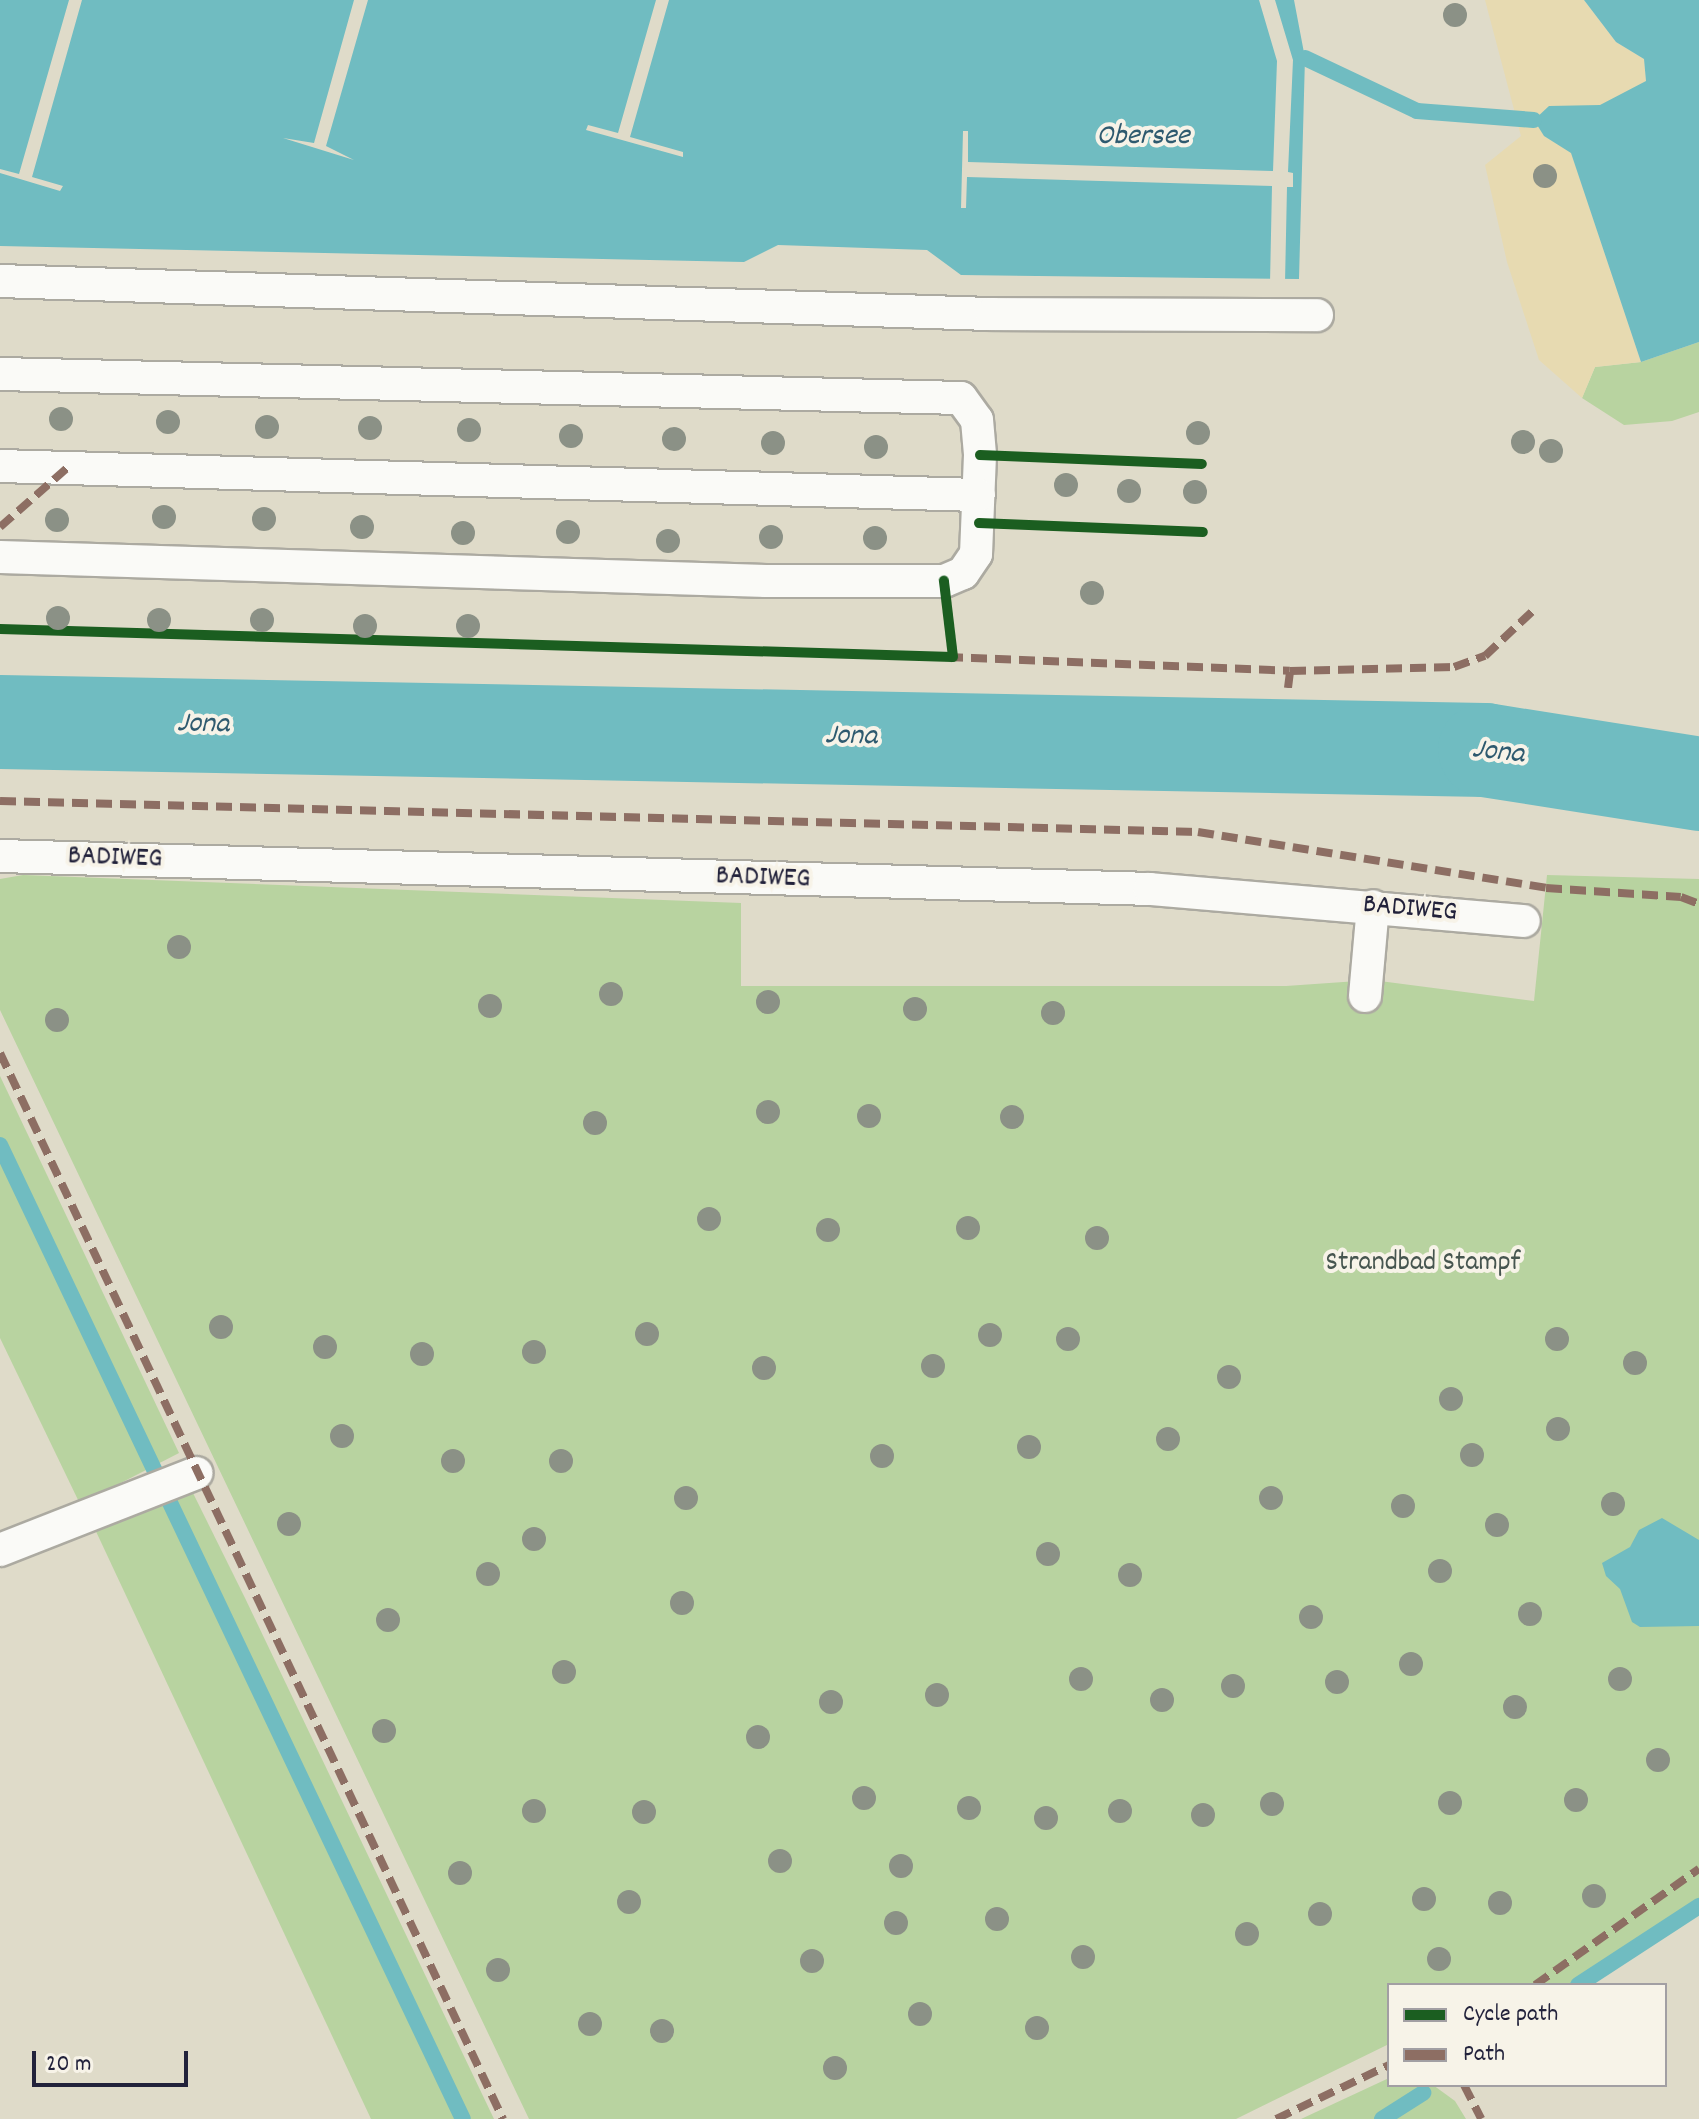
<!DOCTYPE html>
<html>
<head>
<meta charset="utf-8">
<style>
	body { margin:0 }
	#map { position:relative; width:1699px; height:2119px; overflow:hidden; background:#dfdbc9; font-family:Dekko,sans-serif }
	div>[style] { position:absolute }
	.green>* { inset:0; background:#b8d3a0 }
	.sand>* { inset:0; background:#e7dab1 }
	.water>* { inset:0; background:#70bcc1 }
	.pier>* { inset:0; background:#dfdbc9 }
	.stream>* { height:16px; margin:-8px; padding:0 8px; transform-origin:8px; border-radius:8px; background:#70bcc1 }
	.river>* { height:94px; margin:-47px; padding:0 47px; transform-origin:47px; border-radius:47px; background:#70bcc1 }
	.roads { filter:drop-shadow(2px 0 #acaaa1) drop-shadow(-2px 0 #acaaa1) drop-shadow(0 2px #acaaa1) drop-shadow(0 -2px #acaaa1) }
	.service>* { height:32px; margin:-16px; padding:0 16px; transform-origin:16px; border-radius:16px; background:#fafaf7 }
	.quiet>* { height:8px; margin-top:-4px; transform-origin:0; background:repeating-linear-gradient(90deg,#8d6e63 0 16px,transparent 0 24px) }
	.cycleway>* { height:10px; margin:-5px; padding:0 5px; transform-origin:5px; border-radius:5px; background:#1b5e20 }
	.trees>* { width:24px; height:24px; margin:-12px; border-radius:50%; background:#8b9186 }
	span { translate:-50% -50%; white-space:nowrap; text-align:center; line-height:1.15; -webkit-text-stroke:8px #f7f3e8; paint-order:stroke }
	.street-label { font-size:28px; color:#22223b }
	.park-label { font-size:28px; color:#46554f }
	.water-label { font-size:30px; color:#2e5a6f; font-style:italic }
	.legend { position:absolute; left:1387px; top:1983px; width:280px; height:104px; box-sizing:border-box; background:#f7f3e8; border:2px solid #a29fa3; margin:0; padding:10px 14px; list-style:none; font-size:24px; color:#22223b }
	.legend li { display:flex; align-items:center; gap:16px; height:40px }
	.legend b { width:40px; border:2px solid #a29fa3 }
	.scale { position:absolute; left:32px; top:2051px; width:156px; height:36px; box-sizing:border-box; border:4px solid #22223b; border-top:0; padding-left:10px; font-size:24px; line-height:28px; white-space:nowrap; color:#22223b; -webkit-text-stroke:6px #f7f3e8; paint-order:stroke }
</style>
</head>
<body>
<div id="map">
	<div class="green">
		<div style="clip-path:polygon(1699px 342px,1699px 412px,1672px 421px,1624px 425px,1582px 398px,1595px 367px,1641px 362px)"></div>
		<div style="clip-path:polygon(23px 875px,741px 903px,741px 986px,1286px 986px,1372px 980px,1534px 1001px,1547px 875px,1699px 879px,1699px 1911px,1572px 1985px,1389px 1985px,1389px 2044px,1236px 2119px,529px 2119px,0 1010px,0 879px)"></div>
		<div style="clip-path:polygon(0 1076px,179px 1453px,80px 1504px,0 1338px)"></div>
		<div style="clip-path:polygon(191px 1489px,245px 1598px,494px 2119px,371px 2119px,93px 1525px)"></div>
		<div style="clip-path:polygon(1389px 2078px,1389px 2085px,1433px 2085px,1455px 2101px,1466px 2119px,1301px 2119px)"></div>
	</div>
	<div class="sand">
		<div style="clip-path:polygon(1485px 0,1584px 0,1616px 42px,1644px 59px,1646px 81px,1633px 90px,1600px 106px,1549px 106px,1544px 136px,1571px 152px,1641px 362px,1595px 367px,1582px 398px,1539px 360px,1507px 262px,1485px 165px,1521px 136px)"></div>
	</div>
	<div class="water">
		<div style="clip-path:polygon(0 0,1294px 0,1305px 58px,1299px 279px,961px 275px,927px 250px,778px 245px,744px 262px,0 246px)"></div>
		<div style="clip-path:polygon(1584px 0,1699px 0,1699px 342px,1641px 362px,1571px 153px,1544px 136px,1534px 120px,1549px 106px,1600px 105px,1646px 81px,1644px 59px,1616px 42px)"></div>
		<div style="clip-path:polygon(1662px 1518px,1699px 1540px,1699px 1626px,1640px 1627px,1632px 1622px,1620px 1589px,1606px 1576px,1602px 1563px,1630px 1547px,1639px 1530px)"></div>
	</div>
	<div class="pier">
		<div style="clip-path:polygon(69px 0,82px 0,32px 177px,63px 186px,60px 191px,0 173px,0 169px,19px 174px)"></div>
		<div style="clip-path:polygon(354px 0,368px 0,326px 146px,354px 160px,283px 138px,314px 143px)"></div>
		<div style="clip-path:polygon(656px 0,669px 0,630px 137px,683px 152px,683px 157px,586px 130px,588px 125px,618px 133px)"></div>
		<div style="clip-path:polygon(1259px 0,1275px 0,1293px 60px,1288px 172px,1293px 173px,1293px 187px,1287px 187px,1285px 283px,1270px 283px,1272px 186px,967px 177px,966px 208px,961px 208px,963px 131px,968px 131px,968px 162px,1273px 171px,1277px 61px)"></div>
	</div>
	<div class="stream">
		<div style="left:1305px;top:58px;width:124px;rotate:25.3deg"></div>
		<div style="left:1417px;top:111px;width:117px;rotate:4.4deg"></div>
		<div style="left:0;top:1145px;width:1078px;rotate:64.58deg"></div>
		<div style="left:1578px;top:1985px;width:145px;rotate:-33.1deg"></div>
		<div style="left:1382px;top:2119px;width:49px;rotate:-32.4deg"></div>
	</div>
	<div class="river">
		<div style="left:0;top:722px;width:1485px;rotate:1.08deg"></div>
		<div style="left:1485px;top:750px;width:217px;rotate:9deg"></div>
	</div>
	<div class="roads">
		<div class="service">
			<div style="left:0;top:281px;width:993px;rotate:1.91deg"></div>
			<div style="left:992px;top:314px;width:325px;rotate:0.2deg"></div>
			<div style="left:0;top:374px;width:961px;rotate:1.43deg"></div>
			<div style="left:961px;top:398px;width:27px;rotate:54deg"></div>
			<div style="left:977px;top:420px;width:35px;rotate:85deg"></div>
			<div style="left:980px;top:455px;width:99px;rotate:92.3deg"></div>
			<div style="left:976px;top:554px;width:23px;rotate:124deg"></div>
			<div style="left:963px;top:573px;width:21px;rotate:157deg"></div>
			<div style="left:944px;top:581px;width:178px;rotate:180deg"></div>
			<div style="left:766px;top:581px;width:766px;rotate:-178.21deg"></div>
			<div style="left:0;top:466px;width:979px;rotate:1.7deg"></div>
			<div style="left:0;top:856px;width:1150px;rotate:1.64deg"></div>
			<div style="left:1150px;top:889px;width:375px;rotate:4.9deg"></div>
			<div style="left:1365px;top:996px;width:90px;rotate:-84.9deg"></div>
			<div style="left:0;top:1550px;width:211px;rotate:-21.4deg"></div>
		</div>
	</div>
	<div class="quiet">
		<div style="left:0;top:527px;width:89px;rotate:-41.4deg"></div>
		<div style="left:947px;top:657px;width:343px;rotate:2.3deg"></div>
		<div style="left:1288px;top:688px;width:17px;rotate:-83deg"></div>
		<div style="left:1290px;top:671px;width:164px;rotate:-1.4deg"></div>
		<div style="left:1454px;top:667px;width:33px;rotate:-20deg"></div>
		<div style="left:1485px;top:656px;width:70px;rotate:-43.3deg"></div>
		<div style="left:0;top:801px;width:1198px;rotate:1.48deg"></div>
		<div style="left:1198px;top:832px;width:352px;rotate:9.1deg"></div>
		<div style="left:1546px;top:888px;width:135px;rotate:3.8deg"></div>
		<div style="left:1681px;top:897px;width:19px;rotate:21deg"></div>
		<div style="left:0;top:1053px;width:1179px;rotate:64.74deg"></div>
		<div style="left:1535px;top:1985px;width:201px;rotate:-35.3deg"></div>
		<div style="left:1464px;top:2085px;width:38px;rotate:63deg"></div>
		<div style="left:1276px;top:2119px;width:125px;rotate:-25.5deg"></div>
	</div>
	<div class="cycleway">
		<div style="left:980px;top:455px;width:222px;rotate:2.3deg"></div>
		<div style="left:979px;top:523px;width:224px;rotate:2.3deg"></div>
		<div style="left:0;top:629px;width:953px;rotate:1.68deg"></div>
		<div style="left:953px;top:657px;width:77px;rotate:-96.8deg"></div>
	</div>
	<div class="trees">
		<div style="left:1455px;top:15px"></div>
		<div style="left:1545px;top:176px"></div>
		<div style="left:61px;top:419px"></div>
		<div style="left:168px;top:422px"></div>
		<div style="left:267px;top:427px"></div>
		<div style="left:370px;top:428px"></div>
		<div style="left:469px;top:430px"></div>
		<div style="left:1198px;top:433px"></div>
		<div style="left:571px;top:436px"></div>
		<div style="left:674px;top:439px"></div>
		<div style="left:1523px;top:442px"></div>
		<div style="left:773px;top:443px"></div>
		<div style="left:876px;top:447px"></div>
		<div style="left:1551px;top:451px"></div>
		<div style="left:1066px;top:485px"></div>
		<div style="left:1129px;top:491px"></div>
		<div style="left:1195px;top:492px"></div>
		<div style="left:164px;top:517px"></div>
		<div style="left:264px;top:519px"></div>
		<div style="left:57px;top:520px"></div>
		<div style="left:362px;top:527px"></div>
		<div style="left:568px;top:532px"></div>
		<div style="left:463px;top:533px"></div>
		<div style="left:771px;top:537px"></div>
		<div style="left:875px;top:538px"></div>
		<div style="left:668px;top:541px"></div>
		<div style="left:1092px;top:593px"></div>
		<div style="left:58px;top:618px"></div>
		<div style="left:159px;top:620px"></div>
		<div style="left:262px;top:620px"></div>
		<div style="left:365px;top:626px"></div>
		<div style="left:468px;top:626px"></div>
		<div style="left:179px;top:947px"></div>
		<div style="left:611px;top:994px"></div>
		<div style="left:768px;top:1002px"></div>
		<div style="left:490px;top:1006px"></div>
		<div style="left:915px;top:1009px"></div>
		<div style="left:1053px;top:1013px"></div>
		<div style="left:57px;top:1020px"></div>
		<div style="left:768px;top:1112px"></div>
		<div style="left:869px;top:1116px"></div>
		<div style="left:1012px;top:1117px"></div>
		<div style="left:595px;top:1123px"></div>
		<div style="left:709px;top:1219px"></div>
		<div style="left:968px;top:1228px"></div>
		<div style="left:828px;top:1230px"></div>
		<div style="left:1097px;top:1238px"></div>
		<div style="left:221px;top:1327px"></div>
		<div style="left:647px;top:1334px"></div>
		<div style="left:990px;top:1335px"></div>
		<div style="left:1068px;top:1339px"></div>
		<div style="left:1557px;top:1339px"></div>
		<div style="left:325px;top:1347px"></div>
		<div style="left:534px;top:1352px"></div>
		<div style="left:422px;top:1354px"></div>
		<div style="left:1635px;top:1363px"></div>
		<div style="left:933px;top:1366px"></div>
		<div style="left:764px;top:1368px"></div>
		<div style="left:1229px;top:1377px"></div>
		<div style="left:1451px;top:1399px"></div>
		<div style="left:1558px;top:1429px"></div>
		<div style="left:342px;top:1436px"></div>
		<div style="left:1168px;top:1439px"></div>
		<div style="left:1029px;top:1447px"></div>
		<div style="left:1472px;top:1455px"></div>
		<div style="left:882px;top:1456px"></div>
		<div style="left:453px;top:1461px"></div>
		<div style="left:561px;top:1461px"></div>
		<div style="left:686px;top:1498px"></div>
		<div style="left:1271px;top:1498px"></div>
		<div style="left:1613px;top:1504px"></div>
		<div style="left:1403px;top:1506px"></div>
		<div style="left:289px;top:1524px"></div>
		<div style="left:1497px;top:1525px"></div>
		<div style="left:534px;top:1539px"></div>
		<div style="left:1048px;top:1554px"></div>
		<div style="left:1440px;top:1571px"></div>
		<div style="left:488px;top:1574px"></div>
		<div style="left:1130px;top:1575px"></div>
		<div style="left:682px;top:1603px"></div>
		<div style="left:1530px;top:1614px"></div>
		<div style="left:1311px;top:1617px"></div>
		<div style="left:388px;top:1620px"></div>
		<div style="left:1411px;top:1664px"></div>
		<div style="left:564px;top:1672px"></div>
		<div style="left:1081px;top:1679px"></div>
		<div style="left:1620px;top:1679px"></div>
		<div style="left:1337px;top:1682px"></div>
		<div style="left:1233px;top:1686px"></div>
		<div style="left:937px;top:1695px"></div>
		<div style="left:1162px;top:1700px"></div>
		<div style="left:831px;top:1702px"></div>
		<div style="left:1515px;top:1707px"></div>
		<div style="left:384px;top:1731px"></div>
		<div style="left:758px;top:1737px"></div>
		<div style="left:1658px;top:1760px"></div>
		<div style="left:864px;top:1798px"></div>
		<div style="left:1576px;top:1800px"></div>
		<div style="left:1450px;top:1803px"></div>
		<div style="left:1272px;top:1804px"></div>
		<div style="left:969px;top:1808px"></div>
		<div style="left:534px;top:1811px"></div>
		<div style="left:1120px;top:1811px"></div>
		<div style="left:644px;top:1812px"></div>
		<div style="left:1203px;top:1815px"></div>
		<div style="left:1046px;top:1818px"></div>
		<div style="left:780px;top:1861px"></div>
		<div style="left:901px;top:1866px"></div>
		<div style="left:460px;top:1873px"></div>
		<div style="left:1594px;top:1896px"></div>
		<div style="left:1424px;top:1899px"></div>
		<div style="left:629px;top:1902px"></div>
		<div style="left:1500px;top:1903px"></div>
		<div style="left:1320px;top:1914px"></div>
		<div style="left:997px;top:1919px"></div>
		<div style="left:896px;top:1923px"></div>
		<div style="left:1247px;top:1934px"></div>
		<div style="left:1083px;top:1957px"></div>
		<div style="left:1439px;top:1959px"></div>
		<div style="left:812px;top:1961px"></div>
		<div style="left:498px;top:1970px"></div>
		<div style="left:920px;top:2014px"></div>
		<div style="left:590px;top:2024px"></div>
		<div style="left:1037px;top:2028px"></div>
		<div style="left:662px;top:2031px"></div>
		<div style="left:835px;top:2068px"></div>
	</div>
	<div class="street-label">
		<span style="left:115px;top:859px;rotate:2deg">BADIWEG</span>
		<span style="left:763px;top:879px;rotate:2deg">BADIWEG</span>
		<span style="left:1410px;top:910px;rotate:5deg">BADIWEG</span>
	</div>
	<div class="park-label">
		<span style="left:1423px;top:1264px">Strandbad Stampf</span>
	</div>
	<div class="water-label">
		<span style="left:1143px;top:138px">Obersee</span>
		<span style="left:203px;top:726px;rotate:1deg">Jona</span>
		<span style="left:851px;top:738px;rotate:1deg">Jona</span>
		<span style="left:1498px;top:754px;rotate:6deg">Jona</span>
	</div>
	<ul class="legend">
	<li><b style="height:10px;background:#1b5e20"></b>Cycle path</li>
	<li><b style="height:10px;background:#8d6e63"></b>Path</li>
	</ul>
	<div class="scale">20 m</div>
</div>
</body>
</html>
